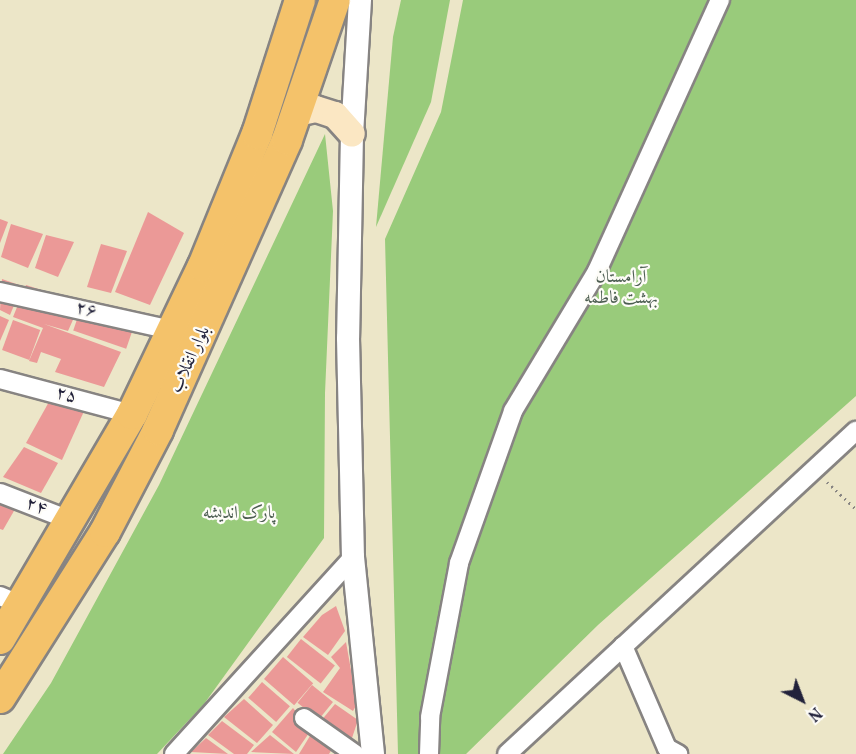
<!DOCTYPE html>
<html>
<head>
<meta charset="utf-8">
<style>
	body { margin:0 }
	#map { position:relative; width:856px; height:754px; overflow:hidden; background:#ece6c8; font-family:Vollkorn,Amiri,serif }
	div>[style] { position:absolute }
	.green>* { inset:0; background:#99cb7b }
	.building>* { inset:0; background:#eb9997; transform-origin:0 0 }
	.path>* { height:3px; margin-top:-1.5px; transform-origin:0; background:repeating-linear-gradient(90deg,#878482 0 1.5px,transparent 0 6px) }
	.roads { filter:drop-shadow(2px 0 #878482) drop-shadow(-2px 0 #878482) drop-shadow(0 2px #878482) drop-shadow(0 -2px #878482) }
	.minor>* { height:18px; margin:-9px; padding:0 9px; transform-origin:9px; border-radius:9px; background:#fff }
	.tertiary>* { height:22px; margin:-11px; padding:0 11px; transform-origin:11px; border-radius:11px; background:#fff }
	.secondary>* { height:26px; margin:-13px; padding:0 13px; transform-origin:13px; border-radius:13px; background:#fbe7c3 }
	.primary>* { height:30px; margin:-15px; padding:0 15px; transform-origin:15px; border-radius:15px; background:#f4c26a }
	span { translate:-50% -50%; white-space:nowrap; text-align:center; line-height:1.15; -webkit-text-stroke:4.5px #fdfcf7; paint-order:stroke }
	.park-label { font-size:18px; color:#4c5d51 }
	.street-label { font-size:18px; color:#22223b }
	.north { position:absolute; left:772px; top:670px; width:60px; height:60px; -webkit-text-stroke:4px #fdfcf7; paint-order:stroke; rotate:138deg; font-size:16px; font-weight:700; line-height:24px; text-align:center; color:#22223b }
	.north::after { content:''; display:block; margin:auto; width:21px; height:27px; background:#22223b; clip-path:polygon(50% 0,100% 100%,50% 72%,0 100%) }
</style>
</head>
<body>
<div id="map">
	<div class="green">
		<div style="clip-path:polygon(401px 0,450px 0,431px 102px,376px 227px,393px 37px)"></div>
		<div style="clip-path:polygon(463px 0,856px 0,856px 396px,598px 625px,466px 754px,398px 754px,385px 239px,441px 112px)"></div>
		<div style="clip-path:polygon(325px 134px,333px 211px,325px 393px,324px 538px,204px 704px,157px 754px,3px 754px,51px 683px,159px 485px)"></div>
	</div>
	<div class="building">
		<div style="clip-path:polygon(148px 212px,184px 233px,150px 305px,115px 292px)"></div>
		<div style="clip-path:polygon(0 219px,8px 222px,0 243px)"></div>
		<div style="clip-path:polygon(11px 224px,43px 234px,28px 268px,1px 257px)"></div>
		<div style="clip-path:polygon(46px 235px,74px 242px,58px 277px,35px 268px)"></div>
		<div style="clip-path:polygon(101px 244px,127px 251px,111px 293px,87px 287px)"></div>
		<div style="clip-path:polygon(2px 279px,22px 286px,10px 315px,0 310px)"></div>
		<div style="clip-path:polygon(26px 285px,54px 294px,48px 311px,80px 304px,68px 331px,44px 324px,121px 352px,104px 387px,55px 372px,61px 359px,41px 352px,37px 363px,29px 361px,43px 328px,13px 317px)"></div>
		<div style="left:82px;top:305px;width:56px;height:27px;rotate:19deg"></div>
		<div style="clip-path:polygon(0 316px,9px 320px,0 341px)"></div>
		<div style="left:13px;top:320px;width:29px;height:32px;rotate:20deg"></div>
		<div style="clip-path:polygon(50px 400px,85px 409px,62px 460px,26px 443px)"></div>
		<div style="clip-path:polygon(24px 447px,58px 463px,41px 493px,3px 477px)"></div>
		<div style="clip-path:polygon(0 499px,18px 504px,3px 530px,0 529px)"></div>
		<div style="clip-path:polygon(336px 606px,345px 631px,328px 655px,303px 637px,322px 615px)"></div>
		<div style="left:301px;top:639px;width:43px;height:23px;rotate:38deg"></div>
		<div style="clip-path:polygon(346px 642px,357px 704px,353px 711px,323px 692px,340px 668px,331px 657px)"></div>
		<div style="left:283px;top:657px;width:40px;height:29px;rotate:41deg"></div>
		<div style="left:262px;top:682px;width:37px;height:21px;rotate:41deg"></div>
		<div style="left:312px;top:685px;width:27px;height:23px;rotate:39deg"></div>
		<div style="clip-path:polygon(244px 699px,273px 725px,257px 743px,224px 717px)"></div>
		<div style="clip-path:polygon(335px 704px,358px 720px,350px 744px,320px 722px)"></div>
		<div style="clip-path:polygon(293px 708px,311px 730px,296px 752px,272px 732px)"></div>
		<div style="clip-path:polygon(222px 721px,254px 745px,247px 754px,234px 754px,208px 735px)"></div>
		<div style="clip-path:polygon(313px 731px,334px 746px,329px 754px,299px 754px)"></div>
		<div style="clip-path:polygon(270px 735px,294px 754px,251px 752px)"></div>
		<div style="clip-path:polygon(206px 738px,228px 754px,191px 752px)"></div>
	</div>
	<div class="path">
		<div style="left:827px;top:482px;width:40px;rotate:43deg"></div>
	</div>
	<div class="roads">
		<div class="minor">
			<div style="left:0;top:292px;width:176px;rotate:12.5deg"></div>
			<div style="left:0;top:379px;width:137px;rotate:14.9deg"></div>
			<div style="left:0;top:493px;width:77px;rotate:21.3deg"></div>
			<div style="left:0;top:596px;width:23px;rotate:23deg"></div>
			<div style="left:623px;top:646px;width:111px;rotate:66.7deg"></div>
			<div style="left:667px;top:748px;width:13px;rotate:29deg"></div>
			<div style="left:304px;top:718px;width:62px;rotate:35.2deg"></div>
			<div style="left:174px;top:754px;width:266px;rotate:-47.7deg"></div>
			<div style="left:429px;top:754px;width:37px;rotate:-88deg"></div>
			<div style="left:430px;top:717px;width:157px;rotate:-79.3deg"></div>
			<div style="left:459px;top:563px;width:161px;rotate:-70.4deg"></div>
			<div style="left:513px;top:411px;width:163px;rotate:-59deg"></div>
			<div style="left:597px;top:271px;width:298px;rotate:-65.6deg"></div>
			<div style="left:507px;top:754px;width:476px;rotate:-42.8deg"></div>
		</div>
		<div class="tertiary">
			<div style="left:360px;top:0;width:134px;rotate:93.4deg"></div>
			<div style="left:352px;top:134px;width:204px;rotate:91.1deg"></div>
			<div style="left:348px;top:338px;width:219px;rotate:88.7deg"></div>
			<div style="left:353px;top:557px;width:198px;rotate:84.2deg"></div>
		</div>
		<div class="secondary">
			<div style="left:297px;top:113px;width:19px;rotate:-12deg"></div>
			<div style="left:316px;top:109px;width:20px;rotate:18deg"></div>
			<div style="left:335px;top:115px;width:25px;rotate:48deg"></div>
		</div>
		<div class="primary">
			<div style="left:0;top:639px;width:261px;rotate:-59.6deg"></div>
			<div style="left:132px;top:414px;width:164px;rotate:-64.4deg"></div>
			<div style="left:203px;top:266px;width:143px;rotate:-67.8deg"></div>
			<div style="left:257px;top:134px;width:141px;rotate:-72.2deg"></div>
			<div style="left:0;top:698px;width:196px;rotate:-57.7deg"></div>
			<div style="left:105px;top:532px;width:115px;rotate:-62.5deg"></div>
			<div style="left:158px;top:430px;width:317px;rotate:-66deg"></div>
			<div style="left:287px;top:140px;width:148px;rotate:-71.1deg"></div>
		</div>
	</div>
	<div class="park-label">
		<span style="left:621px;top:289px">آرامستان<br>بهشت فاطمه</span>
		<span style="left:239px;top:514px">پارک اندیشه</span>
	</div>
	<div class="street-label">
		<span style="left:86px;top:311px;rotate:12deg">۲۶</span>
		<span style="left:191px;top:360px;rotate:-65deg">بلوار انقلاب</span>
		<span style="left:66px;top:396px;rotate:15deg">۲۵</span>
		<span style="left:36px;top:507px;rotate:21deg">۲۴</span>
	</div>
	<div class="north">N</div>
</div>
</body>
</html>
